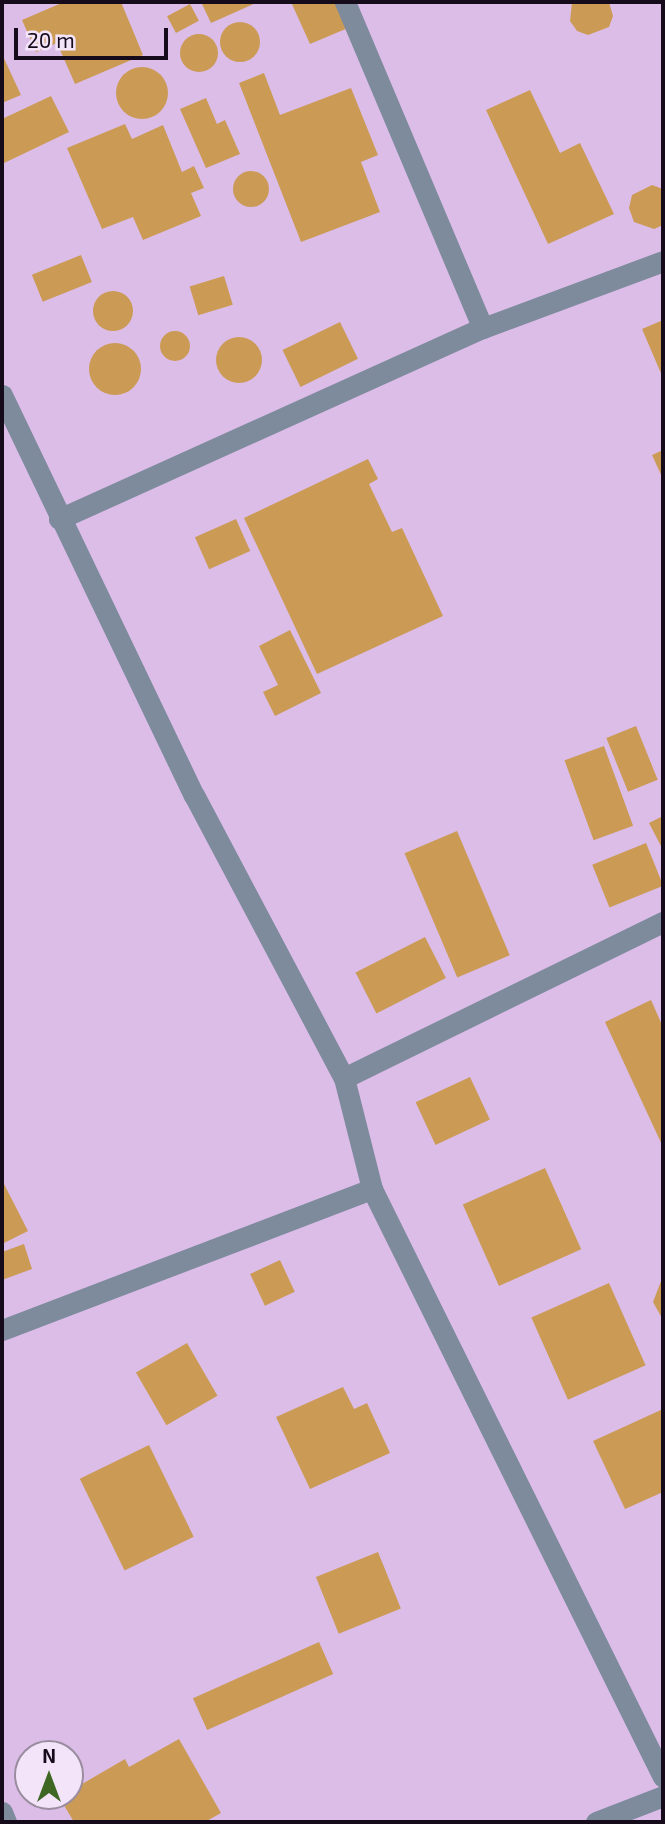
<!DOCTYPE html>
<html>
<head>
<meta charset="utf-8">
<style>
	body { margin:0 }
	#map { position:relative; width:665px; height:1824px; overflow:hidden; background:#dbbde8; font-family:"Exo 2",sans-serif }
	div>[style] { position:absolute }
	.building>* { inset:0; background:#cb9b56; transform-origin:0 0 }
	.round { border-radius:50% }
	.street>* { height:21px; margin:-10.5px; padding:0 10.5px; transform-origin:10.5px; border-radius:10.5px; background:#7e8b9d }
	span { translate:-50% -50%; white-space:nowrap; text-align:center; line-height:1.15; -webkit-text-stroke:5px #f3e4fa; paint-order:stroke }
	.frame { position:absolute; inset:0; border:4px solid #160b1a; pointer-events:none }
	.north { position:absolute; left:14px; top:1740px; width:70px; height:70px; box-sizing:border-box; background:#f3e4fa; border:2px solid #9b8da0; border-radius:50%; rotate:0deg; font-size:19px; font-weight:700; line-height:28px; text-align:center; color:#160b1a }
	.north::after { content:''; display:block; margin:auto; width:24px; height:32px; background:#3e6723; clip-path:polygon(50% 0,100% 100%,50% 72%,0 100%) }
	.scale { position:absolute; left:14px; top:28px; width:154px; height:32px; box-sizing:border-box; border:4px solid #160b1a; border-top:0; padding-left:9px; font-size:21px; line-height:24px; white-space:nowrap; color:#160b1a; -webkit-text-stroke:5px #f3e4fa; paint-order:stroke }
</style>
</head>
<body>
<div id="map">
	<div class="building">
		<div style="clip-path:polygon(64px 2px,121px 2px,143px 55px,75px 84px,57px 43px,36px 52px,22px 20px)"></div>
		<div style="clip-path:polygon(201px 2px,258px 2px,211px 23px)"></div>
		<div style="clip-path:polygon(291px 2px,336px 2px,348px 28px,310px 44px)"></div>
		<div style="clip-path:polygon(572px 2px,609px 2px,613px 16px,609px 27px,588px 35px,577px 31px,570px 21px)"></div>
		<div style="left:190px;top:4px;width:19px;height:26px;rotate:62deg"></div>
		<div class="round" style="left:220px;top:22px;width:40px;height:40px"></div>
		<div class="round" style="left:180px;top:34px;width:38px;height:38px"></div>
		<div style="clip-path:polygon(2px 54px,21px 95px,2px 103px)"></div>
		<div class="round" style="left:116px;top:67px;width:52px;height:52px"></div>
		<div style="clip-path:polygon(264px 73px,280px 115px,351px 88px,378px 155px,361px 162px,380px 212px,301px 242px,239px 83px)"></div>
		<div style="clip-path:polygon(530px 90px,560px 153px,580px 143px,614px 214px,548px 244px,486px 110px)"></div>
		<div style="clip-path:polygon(51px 96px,69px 132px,2px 164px,2px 119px)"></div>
		<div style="clip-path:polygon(206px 98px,217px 124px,225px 120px,240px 154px,206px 168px,180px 109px)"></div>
		<div style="clip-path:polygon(125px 124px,132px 139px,163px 125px,182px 172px,194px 166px,204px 188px,191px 193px,201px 216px,143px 240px,133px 217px,102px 229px,67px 148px)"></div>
		<div class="round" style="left:233px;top:171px;width:36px;height:36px"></div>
		<div style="clip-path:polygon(652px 185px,663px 189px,663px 225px,654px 229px,634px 222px,629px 208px,632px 195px)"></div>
		<div style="left:81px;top:255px;width:29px;height:53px;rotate:68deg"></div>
		<div style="left:224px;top:276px;width:30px;height:36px;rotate:73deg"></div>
		<div class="round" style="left:93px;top:291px;width:40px;height:40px"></div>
		<div style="clip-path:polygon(663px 320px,663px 378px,642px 329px)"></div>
		<div style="left:340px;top:322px;width:41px;height:64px;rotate:64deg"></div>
		<div class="round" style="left:160px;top:331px;width:30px;height:30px"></div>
		<div class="round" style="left:216px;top:337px;width:46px;height:46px"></div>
		<div class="round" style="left:89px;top:343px;width:52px;height:52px"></div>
		<div style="clip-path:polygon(663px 450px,663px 479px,652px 455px)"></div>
		<div style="clip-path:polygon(368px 459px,378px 479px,369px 484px,392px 532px,402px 528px,443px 616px,317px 674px,244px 518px)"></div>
		<div style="left:236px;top:519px;width:35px;height:45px;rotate:66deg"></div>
		<div style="clip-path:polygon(290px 630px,321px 693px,275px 716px,263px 692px,278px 685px,259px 646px)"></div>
		<div style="left:636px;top:726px;width:58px;height:32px;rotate:68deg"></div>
		<div style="left:604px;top:746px;width:85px;height:42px;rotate:70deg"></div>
		<div style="clip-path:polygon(663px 816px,663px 850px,649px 823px)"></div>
		<div style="left:457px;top:831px;width:135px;height:57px;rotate:67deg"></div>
		<div style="left:646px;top:843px;width:46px;height:58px;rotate:68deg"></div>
		<div style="left:425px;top:937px;width:46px;height:78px;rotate:63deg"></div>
		<div style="clip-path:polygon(651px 1000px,663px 1027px,663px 1147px,605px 1022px)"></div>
		<div style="left:470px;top:1077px;width:47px;height:60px;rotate:65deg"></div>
		<div style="left:545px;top:1168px;width:89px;height:90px;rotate:66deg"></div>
		<div style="clip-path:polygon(2px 1180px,28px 1231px,2px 1244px)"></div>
		<div style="clip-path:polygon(24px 1244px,32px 1269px,2px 1280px,2px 1252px)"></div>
		<div style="left:280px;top:1260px;width:35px;height:33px;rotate:65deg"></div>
		<div style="clip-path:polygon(663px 1276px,663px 1320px,653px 1302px)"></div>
		<div style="left:609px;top:1283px;width:90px;height:85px;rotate:66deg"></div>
		<div style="left:187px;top:1343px;width:61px;height:59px;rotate:60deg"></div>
		<div style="clip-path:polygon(343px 1387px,354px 1409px,367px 1403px,390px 1453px,310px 1489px,276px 1417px)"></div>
		<div style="clip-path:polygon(663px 1409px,663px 1492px,625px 1509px,593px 1441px)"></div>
		<div style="left:149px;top:1445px;width:102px;height:77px;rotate:64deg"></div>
		<div style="left:378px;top:1552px;width:61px;height:67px;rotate:68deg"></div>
		<div style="left:319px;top:1642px;width:35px;height:138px;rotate:66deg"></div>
		<div style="clip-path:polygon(179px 1739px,221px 1813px,205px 1822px,74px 1822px,59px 1797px,70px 1796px,70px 1791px,125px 1759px,129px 1767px)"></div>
	</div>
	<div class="street">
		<div style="left:345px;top:2px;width:354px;rotate:67.1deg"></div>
		<div style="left:2px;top:395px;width:444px;rotate:64.4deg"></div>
		<div style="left:194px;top:795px;width:320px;rotate:62.1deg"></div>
		<div style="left:344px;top:1078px;width:114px;rotate:75.8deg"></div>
		<div style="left:372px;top:1189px;width:656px;rotate:63.67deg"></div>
		<div style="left:59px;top:519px;width:465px;rotate:-24.3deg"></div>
		<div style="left:483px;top:328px;width:192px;rotate:-20.4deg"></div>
		<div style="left:344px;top:1078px;width:355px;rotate:-26.1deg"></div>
		<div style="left:2px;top:1330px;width:396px;rotate:-20.9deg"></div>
		<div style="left:2px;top:1812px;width:11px;rotate:68deg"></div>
		<div style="left:596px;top:1822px;width:72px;rotate:-21.2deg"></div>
	</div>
	<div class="frame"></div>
	<div class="north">N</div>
	<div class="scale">20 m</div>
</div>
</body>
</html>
